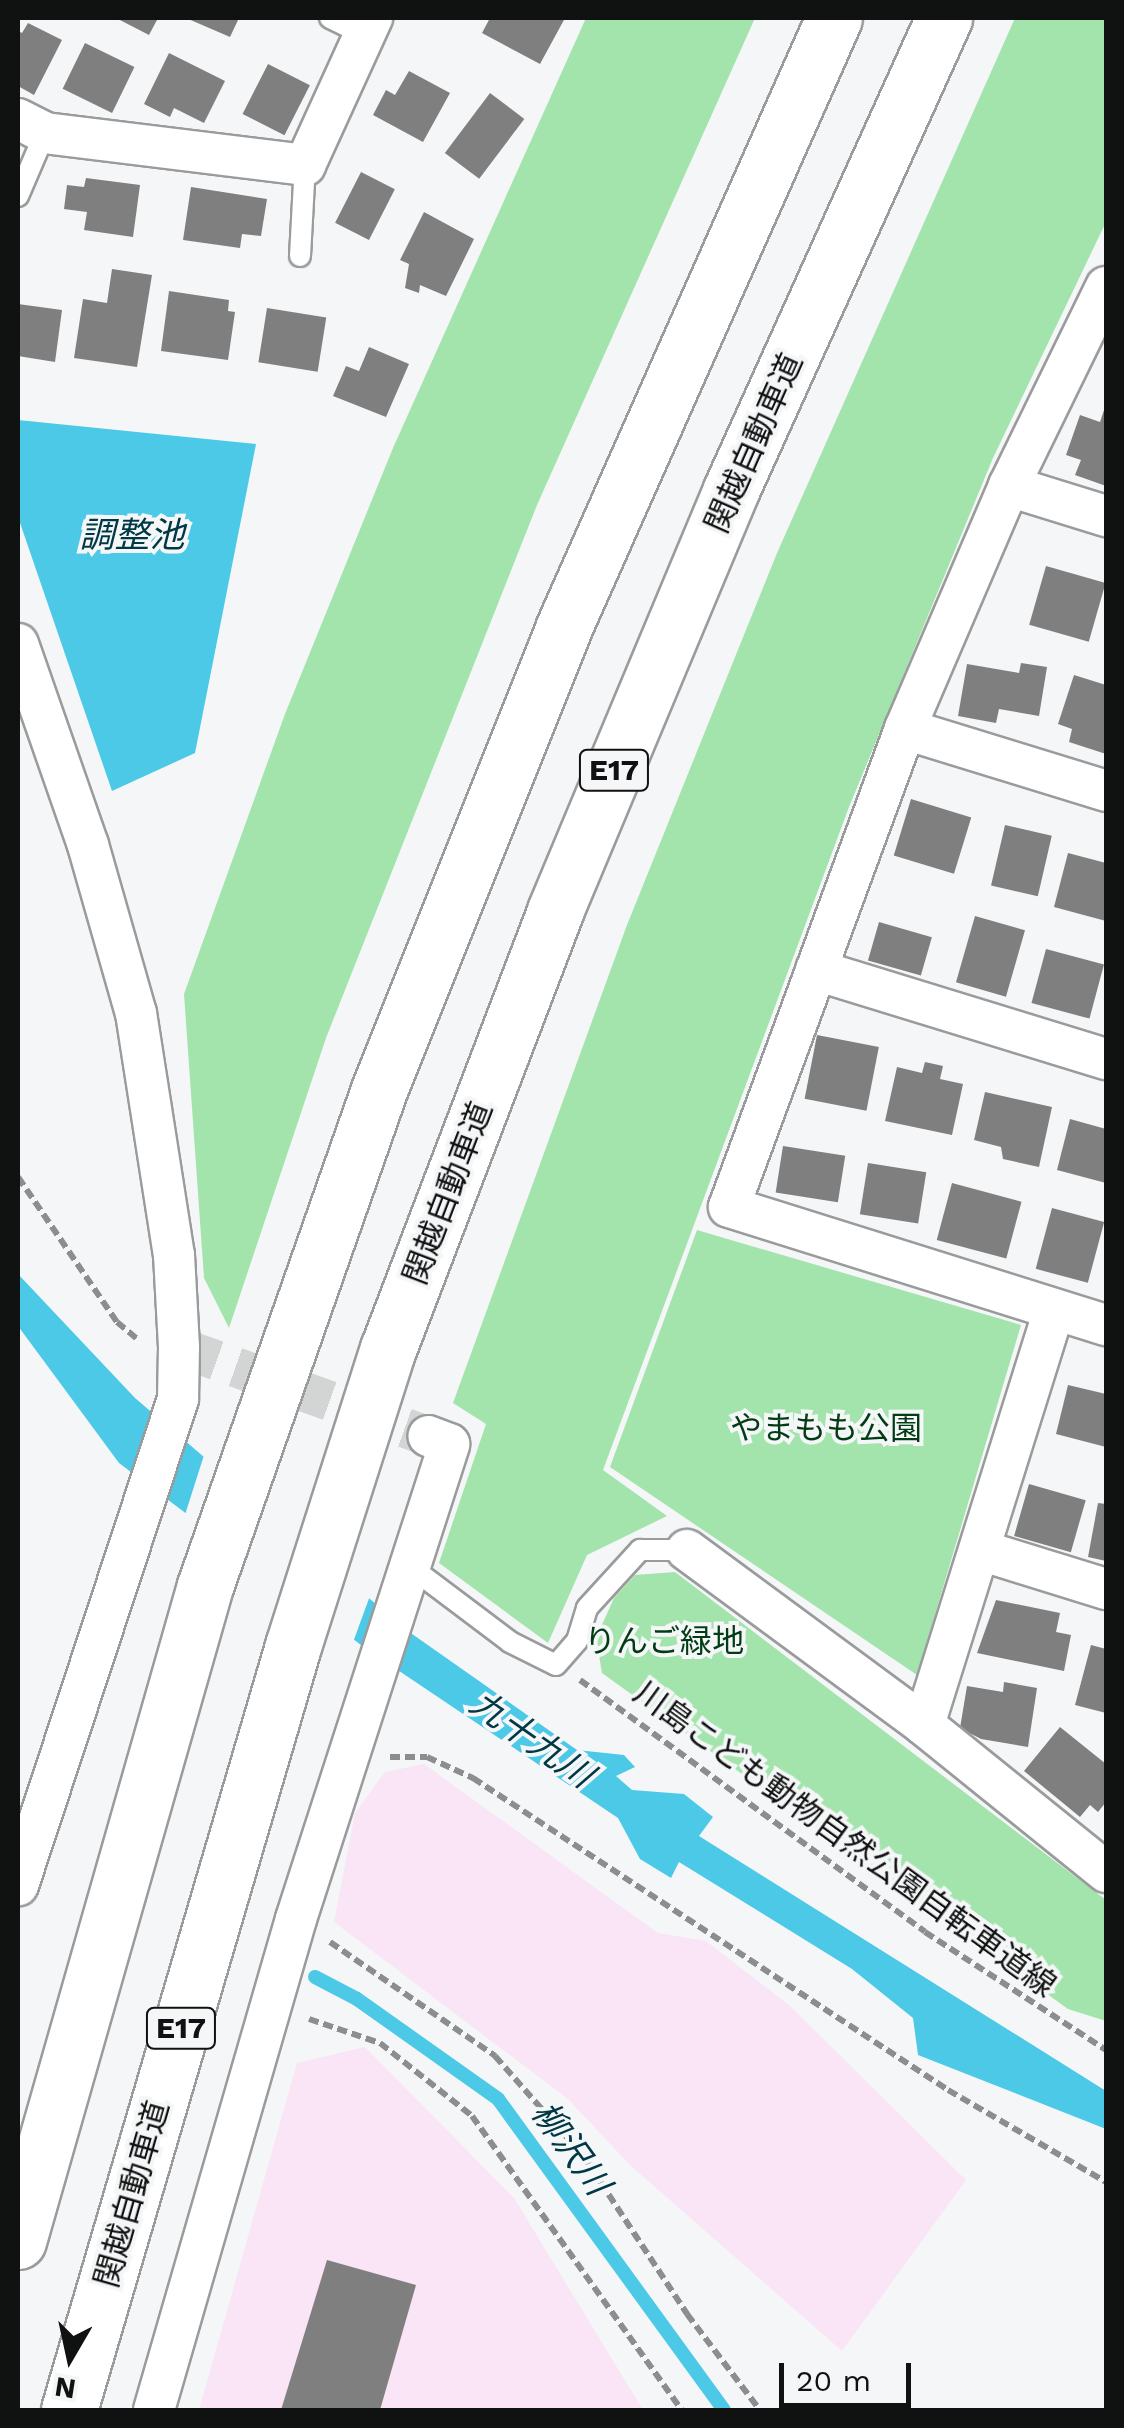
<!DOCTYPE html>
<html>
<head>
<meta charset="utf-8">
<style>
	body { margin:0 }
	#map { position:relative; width:1124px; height:2428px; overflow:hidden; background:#f5f6f7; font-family:"Work Sans","Noto Sans JP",sans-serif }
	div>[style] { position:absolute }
	.industrial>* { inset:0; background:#f9e5f5 }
	.green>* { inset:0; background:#a2e4ac }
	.water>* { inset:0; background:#4cc9e6 }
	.pier>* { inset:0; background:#f5f6f7 }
	.stream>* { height:14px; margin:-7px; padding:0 7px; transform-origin:7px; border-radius:7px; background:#4cc9e6 }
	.building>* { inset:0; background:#807f7f; transform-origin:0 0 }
	.street-tunnel>* { height:40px; margin-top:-20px; transform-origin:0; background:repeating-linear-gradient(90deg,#d3d4d4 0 40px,transparent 0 60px) }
	.path>* { height:6px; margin-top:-3px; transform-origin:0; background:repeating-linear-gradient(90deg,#8c8d8e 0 10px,transparent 0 15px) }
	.roads { filter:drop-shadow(2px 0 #9a9b9c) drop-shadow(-2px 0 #9a9b9c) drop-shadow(0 2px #9a9b9c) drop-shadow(0 -2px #9a9b9c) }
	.lane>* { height:20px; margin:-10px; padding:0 10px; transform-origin:10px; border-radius:10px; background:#fff }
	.street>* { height:40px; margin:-20px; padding:0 20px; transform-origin:20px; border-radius:20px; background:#fff }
	.highway>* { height:55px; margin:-27.5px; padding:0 27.5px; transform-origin:27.5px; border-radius:27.5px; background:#fff }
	span { translate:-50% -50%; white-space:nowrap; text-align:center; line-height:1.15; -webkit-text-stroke:8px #f5f6f7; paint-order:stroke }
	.shield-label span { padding:2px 8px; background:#f5f6f7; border:2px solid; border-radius:8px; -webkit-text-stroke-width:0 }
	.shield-label { font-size:30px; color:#101111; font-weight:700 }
	.street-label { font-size:32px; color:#101111 }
	.park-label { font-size:32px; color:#023c15 }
	.water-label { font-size:35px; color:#003945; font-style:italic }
	.frame { position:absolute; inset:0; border:20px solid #101111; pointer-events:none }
	.north { position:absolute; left:20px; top:2308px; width:100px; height:100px; -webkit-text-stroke:8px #f5f6f7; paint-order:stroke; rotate:189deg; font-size:28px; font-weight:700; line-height:40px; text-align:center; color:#101111 }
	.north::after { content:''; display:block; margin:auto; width:35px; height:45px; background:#101111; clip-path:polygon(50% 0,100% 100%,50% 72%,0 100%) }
	.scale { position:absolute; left:779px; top:2363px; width:132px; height:45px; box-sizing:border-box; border:5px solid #101111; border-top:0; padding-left:12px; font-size:30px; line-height:35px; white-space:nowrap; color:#101111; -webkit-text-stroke:8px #f5f6f7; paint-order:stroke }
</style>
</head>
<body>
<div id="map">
	<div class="industrial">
		<div style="clip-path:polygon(424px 1764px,658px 1933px,706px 1941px,789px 2005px,966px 2180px,842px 2351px,630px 2165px,568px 2099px,334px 1922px,355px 1813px,385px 1772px)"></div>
		<div style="clip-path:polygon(365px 2047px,514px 2198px,643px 2410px,199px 2410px,297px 2063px)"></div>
	</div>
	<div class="green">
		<div style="clip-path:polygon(586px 18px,755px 18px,537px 505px,326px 1038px,229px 1328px,204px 1278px,184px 994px,285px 714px,393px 448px)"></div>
		<div style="clip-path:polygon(1015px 18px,1106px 18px,1106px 222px,993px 458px,849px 807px,603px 1470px,667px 1516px,587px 1555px,548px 1643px,439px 1563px,486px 1424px,453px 1403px,627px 925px,777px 553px)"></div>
		<div style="clip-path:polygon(697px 1230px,1021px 1325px,917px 1675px,610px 1467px)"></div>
		<div style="clip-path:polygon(675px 1572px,1106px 1900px,1106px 2021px,1068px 2009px,602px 1673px,596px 1638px,614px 1598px,635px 1575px)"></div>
	</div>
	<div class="water">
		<div style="clip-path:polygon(18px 420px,256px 444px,195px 753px,112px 791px,18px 517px)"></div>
		<div style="clip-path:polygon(18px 1274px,135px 1398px,405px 1629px,577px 1750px,624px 1755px,635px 1767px,616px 1776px,632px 1790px,684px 1794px,713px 1817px,699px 1836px,1106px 2091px,1106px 2129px,918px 2055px,913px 2018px,852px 1969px,679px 1862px,671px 1878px,640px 1859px,618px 1818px,365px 1648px,119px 1463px,18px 1326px)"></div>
	</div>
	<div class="pier">
		<div style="clip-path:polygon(205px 1452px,371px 1593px,352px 1645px,184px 1518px)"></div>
	</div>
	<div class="stream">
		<div style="left:315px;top:1977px;width:47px;rotate:27.6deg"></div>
		<div style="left:357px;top:1999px;width:173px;rotate:35.3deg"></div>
		<div style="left:498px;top:2099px;width:384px;rotate:54deg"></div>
	</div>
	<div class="building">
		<div style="clip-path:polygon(116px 18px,158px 18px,149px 35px)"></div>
		<div style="clip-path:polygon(186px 18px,239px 18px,230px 37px)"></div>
		<div style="clip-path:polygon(490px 18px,565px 18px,540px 64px,482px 33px)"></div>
		<div style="clip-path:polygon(28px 23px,62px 40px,34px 95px,18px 86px,18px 31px,22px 33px)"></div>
		<div style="left:85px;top:43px;width:55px;height:51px;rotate:26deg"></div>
		<div style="clip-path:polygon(169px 53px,225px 81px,204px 123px,174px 108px,170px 117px,144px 104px)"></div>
		<div style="left:268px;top:64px;width:47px;height:56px;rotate:27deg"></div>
		<div style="clip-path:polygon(409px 71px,450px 93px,423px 142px,373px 115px,386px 90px,395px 95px)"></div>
		<div style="left:490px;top:93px;width:43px;height:75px;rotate:37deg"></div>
		<div style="left:361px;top:172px;width:38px;height:57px;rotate:27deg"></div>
		<div style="clip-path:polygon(86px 178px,140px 185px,133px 237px,84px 230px,87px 212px,64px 209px,67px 185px,84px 187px)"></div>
		<div style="clip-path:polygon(191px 187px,267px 199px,261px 236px,242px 234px,240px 248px,183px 240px)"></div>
		<div style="clip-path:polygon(424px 212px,474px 239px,446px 296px,420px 285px,419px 293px,405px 288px,409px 264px,400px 260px)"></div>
		<div style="clip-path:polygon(112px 269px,152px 275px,137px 367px,74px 358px,83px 299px,107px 303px)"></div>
		<div style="clip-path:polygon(169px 291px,229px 300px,228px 311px,235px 312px,228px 360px,161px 351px)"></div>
		<div style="clip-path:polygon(18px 304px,62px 310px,55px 362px,18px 356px)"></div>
		<div style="left:267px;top:308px;width:60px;height:55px;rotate:9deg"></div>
		<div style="clip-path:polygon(369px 347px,409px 364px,386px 417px,333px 396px,346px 366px,359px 371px)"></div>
		<div style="clip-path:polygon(1106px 404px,1106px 486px,1075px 475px,1081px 460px,1066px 455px,1080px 415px,1100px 422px)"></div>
		<div style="left:1046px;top:566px;width:62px;height:61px;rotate:16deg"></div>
		<div style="clip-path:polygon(1021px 663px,1047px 667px,1039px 716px,999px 709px,996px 723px,958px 716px,967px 664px,1019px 673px)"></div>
		<div style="clip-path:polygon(1074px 675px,1106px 685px,1106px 754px,1069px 742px,1072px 729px,1058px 724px)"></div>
		<div style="left:911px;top:799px;width:63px;height:59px;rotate:17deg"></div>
		<div style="left:1005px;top:825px;width:48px;height:62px;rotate:13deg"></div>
		<div style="clip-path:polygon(1068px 853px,1106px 863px,1106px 921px,1054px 907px)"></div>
		<div style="left:975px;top:916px;width:52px;height:69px;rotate:16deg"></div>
		<div style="left:879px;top:922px;width:55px;height:40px;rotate:16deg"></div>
		<div style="left:1046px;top:949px;width:60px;height:56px;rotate:15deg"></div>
		<div style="left:817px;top:1035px;width:63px;height:65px;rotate:11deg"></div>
		<div style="clip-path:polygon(925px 1062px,943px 1066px,940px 1079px,963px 1084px,952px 1135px,885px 1121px,897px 1067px,922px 1073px)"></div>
		<div style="clip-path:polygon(985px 1092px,1052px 1107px,1039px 1167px,1003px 1159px,1001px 1147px,974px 1140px)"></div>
		<div style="clip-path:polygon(1070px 1119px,1106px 1129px,1106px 1183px,1057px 1170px)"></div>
		<div style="left:783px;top:1146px;width:63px;height:47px;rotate:9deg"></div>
		<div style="left:868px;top:1163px;width:59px;height:52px;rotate:9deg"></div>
		<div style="left:952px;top:1183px;width:72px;height:59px;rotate:15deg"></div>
		<div style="left:1052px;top:1208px;width:54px;height:63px;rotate:15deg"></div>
		<div style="clip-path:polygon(1068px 1385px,1106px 1394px,1106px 1447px,1056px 1434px)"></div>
		<div style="left:1029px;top:1484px;width:59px;height:54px;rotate:16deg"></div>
		<div style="clip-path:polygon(1098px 1503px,1106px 1504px,1106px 1561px,1088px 1557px)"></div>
		<div style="clip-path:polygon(996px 1600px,1060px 1613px,1056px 1632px,1071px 1635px,1064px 1671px,977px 1653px)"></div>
		<div style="clip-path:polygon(1091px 1645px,1106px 1649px,1106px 1713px,1075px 1705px)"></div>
		<div style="clip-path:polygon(1004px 1682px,1037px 1688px,1028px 1747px,981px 1739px,960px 1728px,967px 1686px,1003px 1692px)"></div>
		<div style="clip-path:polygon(1060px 1727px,1106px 1764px,1106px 1802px,1098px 1812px,1090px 1805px,1080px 1817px,1024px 1771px)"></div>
		<div style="clip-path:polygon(327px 2260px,416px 2285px,380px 2410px,281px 2410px)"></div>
	</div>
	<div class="street-tunnel">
		<div style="left:179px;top:1347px;width:264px;rotate:19.7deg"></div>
	</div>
	<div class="path">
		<div style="left:18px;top:1177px;width:176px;rotate:55.7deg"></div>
		<div style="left:117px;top:1322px;width:26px;rotate:40deg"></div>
		<div style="left:580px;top:1680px;width:427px;rotate:36.1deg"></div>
		<div style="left:925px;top:1932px;width:216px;rotate:33.1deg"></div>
		<div style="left:390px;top:1757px;width:37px"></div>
		<div style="left:427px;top:1757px;width:51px;rotate:24.5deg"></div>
		<div style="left:473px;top:1778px;width:568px;rotate:33.3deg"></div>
		<div style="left:948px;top:2090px;width:183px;rotate:30.2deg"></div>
		<div style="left:330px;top:1942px;width:201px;rotate:34.6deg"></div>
		<div style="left:495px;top:2056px;width:135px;rotate:48.6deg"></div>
		<div style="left:584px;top:2157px;width:188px;rotate:56.7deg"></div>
		<div style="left:687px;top:2314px;width:121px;rotate:52.8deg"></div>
		<div style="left:309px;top:2019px;width:75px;rotate:18.7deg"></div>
		<div style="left:380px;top:2043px;width:117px;rotate:38.4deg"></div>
		<div style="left:472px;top:2116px;width:361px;rotate:54.5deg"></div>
	</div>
	<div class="roads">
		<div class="lane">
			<div style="left:330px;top:18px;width:37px;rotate:26deg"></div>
			<div style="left:18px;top:196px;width:69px;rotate:-66.8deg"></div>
			<div style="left:300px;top:256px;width:91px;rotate:-86.9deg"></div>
			<div style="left:408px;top:1565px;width:128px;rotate:37deg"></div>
			<div style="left:510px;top:1642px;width:51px;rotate:26.6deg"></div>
			<div style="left:556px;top:1665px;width:32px;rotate:-49deg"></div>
			<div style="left:577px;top:1641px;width:34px;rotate:-73deg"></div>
			<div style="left:587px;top:1608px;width:79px;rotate:-47.6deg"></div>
			<div style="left:640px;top:1550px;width:47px"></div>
		</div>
		<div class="street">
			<div style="left:18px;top:119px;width:30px;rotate:27deg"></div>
			<div style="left:45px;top:133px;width:262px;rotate:7deg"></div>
			<div style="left:305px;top:165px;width:162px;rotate:-65.5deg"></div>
			<div style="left:1106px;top:287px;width:221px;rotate:116deg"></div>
			<div style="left:1009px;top:486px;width:264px;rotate:113.2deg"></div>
			<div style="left:905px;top:729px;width:509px;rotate:110.21deg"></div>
			<div style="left:729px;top:1207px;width:395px;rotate:17.4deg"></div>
			<div style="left:1009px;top:486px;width:102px;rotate:17.2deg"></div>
			<div style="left:18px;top:644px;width:213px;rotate:70.8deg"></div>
			<div style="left:88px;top:845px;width:175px;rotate:74.1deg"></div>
			<div style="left:136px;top:1013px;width:245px;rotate:81.1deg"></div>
			<div style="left:174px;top:1255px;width:92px;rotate:86.9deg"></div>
			<div style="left:179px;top:1347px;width:52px;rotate:91.1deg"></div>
			<div style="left:178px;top:1399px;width:512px;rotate:108.22deg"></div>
			<div style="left:905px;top:729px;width:210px;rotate:17.1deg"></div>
			<div style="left:816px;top:970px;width:303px;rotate:17.1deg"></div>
			<div style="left:687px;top:1550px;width:295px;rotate:36.4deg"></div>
			<div style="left:924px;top:1725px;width:234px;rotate:38.9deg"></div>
			<div style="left:983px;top:1551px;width:129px;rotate:17.2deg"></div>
			<div style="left:924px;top:1725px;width:435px;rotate:-72.6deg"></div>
			<div style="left:154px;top:2410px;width:511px;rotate:-73.87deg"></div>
			<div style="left:296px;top:1919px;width:499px;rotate:-72.1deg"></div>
			<div style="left:449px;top:1444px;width:22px;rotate:-159deg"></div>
		</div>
		<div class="highway">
			<div style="left:18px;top:2241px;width:681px;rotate:-74.07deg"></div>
			<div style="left:205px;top:1586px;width:526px;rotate:-70.67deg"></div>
			<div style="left:379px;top:1090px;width:496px;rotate:-68.2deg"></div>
			<div style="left:563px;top:629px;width:668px;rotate:-66.08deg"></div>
			<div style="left:69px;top:2410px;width:796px;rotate:-73.66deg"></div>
			<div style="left:293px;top:1646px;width:312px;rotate:-72.3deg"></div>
			<div style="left:388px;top:1349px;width:469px;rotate:-69.1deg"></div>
			<div style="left:555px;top:911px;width:456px;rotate:-67.3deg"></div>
			<div style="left:731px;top:490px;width:518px;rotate:-65.71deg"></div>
		</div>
	</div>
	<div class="shield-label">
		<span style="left:614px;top:770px">E17</span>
		<span style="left:181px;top:2028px">E17</span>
	</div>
	<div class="street-label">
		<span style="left:754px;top:443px;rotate:-66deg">関越自動車道</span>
		<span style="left:448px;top:1193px;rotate:-69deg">関越自動車道</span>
		<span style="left:845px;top:1839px;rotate:36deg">川島こども動物自然公園自転車道線</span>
		<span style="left:132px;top:2194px;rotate:-74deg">関越自動車道</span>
	</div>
	<div class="park-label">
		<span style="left:826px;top:1428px">やまもも公園</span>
		<span style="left:664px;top:1641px">りんご緑地</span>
	</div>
	<div class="water-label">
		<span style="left:132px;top:535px">調整池</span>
		<span style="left:532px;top:1739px;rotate:35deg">九十九川</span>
		<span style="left:571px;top:2148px;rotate:54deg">柳沢川</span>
	</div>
	<div class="frame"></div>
	<div class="north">N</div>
	<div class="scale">20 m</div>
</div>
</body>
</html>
